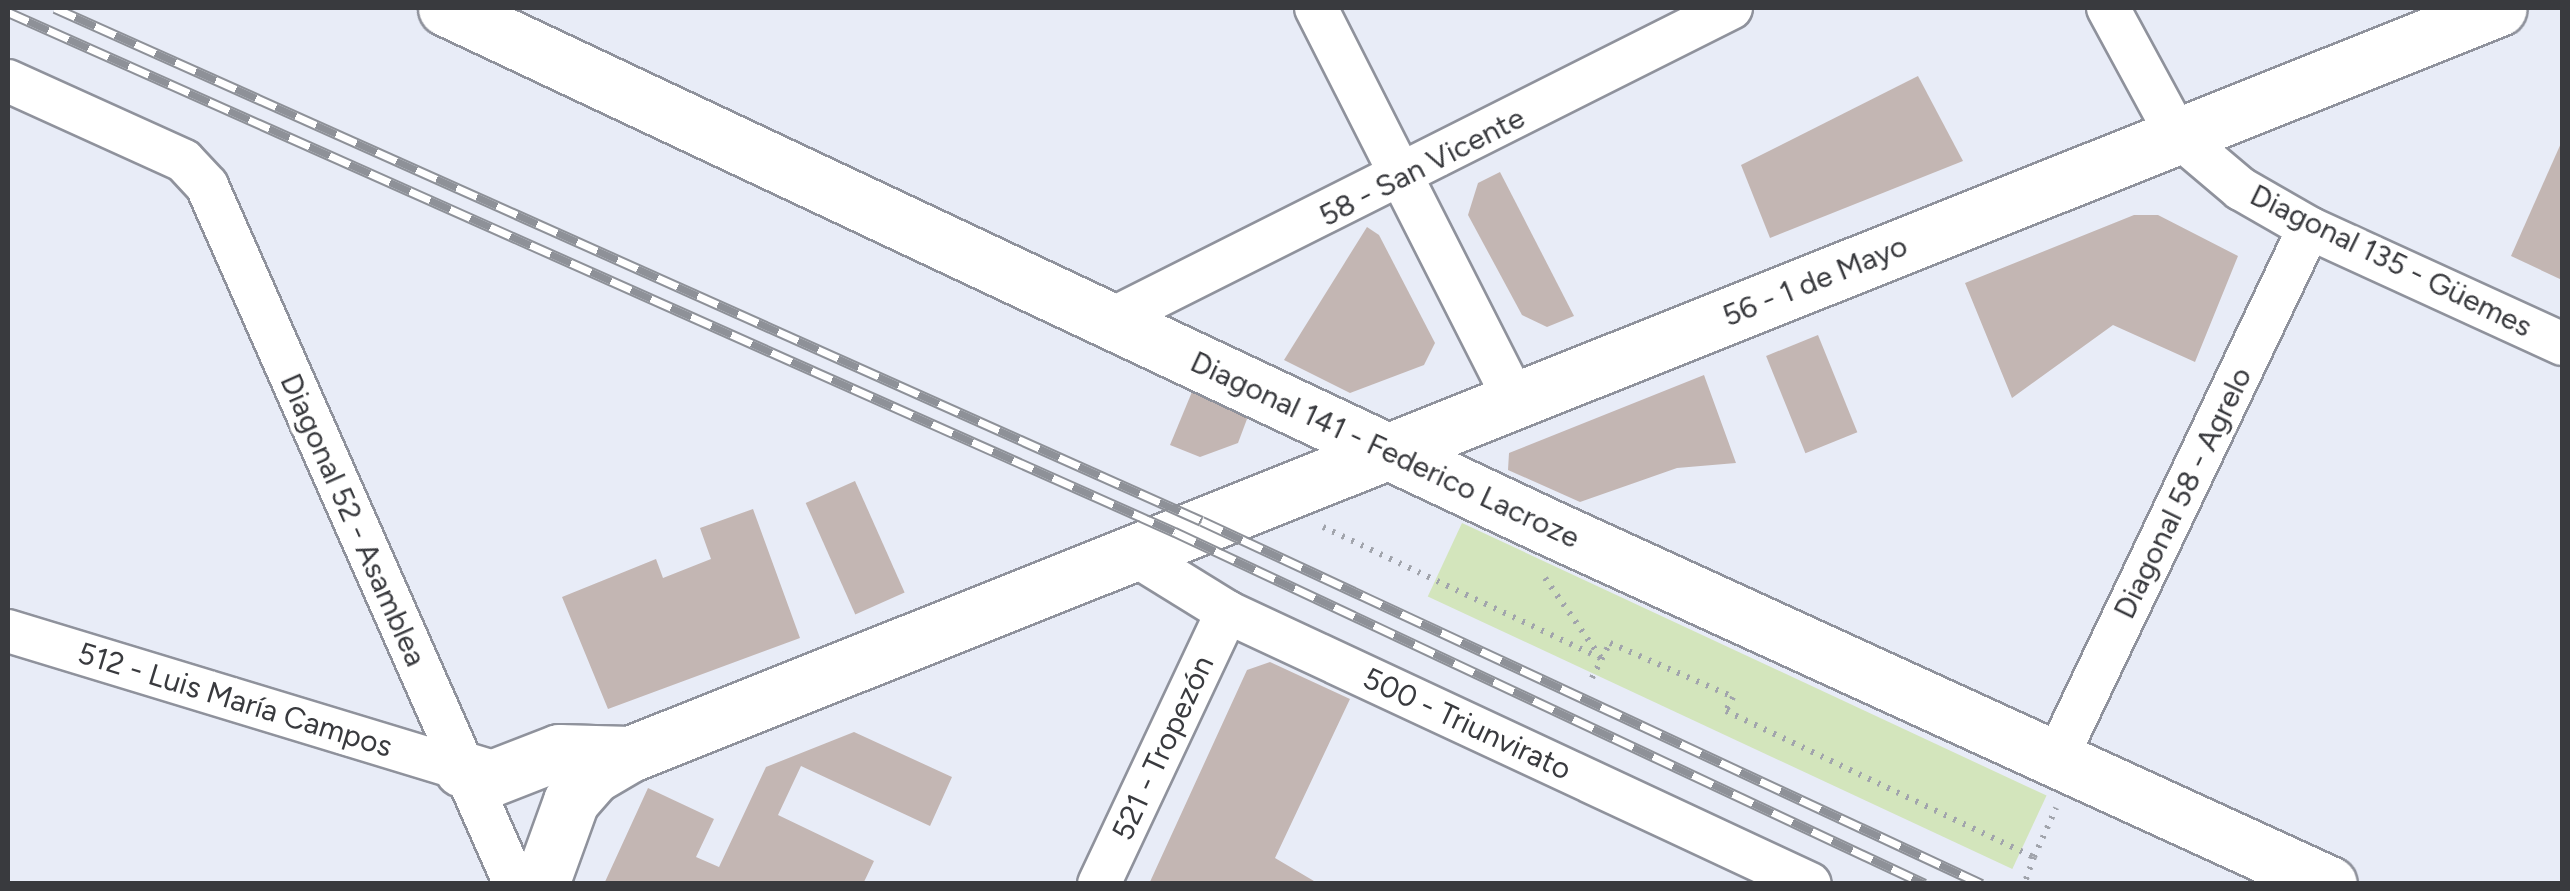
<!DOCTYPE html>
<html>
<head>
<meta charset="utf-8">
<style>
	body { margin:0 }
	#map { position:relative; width:2570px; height:891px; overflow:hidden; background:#e8ecf7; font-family:Figtree,sans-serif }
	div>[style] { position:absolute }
	.green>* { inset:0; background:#d3e5bc; transform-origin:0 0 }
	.building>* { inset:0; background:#c3b6b3; transform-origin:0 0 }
	.path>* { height:6px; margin-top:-3px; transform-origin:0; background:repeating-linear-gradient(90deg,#a1a4ac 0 2.5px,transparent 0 10.5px) }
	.roads { filter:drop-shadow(2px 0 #8f929c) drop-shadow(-2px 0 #8f929c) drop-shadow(0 2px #8f929c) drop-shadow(0 -2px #8f929c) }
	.minor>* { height:42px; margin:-21px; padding:0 21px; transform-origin:21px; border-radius:21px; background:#fff }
	.tertiary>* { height:55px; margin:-27.5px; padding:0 27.5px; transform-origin:27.5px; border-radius:27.5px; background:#fff }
	.secondary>* { height:55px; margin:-27.5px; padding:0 27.5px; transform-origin:27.5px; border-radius:27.5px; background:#fff }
	.rail>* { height:11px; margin-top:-5.5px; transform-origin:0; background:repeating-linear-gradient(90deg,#fff 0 22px,#8e9198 0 44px); box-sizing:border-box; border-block:2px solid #8e9198 }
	span { translate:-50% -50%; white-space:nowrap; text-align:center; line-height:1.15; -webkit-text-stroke:9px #fff; paint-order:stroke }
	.street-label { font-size:30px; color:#393a3e }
	.frame { position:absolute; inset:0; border:10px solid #393a3e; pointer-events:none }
</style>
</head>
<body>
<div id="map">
	<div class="green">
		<div style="left:1462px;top:523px;width:645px;height:81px;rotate:25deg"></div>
	</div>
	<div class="building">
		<div style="clip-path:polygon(1918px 76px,1963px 161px,1770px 238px,1741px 165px)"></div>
		<div style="clip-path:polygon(2562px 141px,2562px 280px,2511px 256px)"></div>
		<div style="clip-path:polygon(1500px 172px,1574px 316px,1547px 327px,1522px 315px,1468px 215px,1478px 183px)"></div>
		<div style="clip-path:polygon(2134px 215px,2158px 215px,2238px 256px,2195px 362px,2113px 325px,2012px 398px,1965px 283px)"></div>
		<div style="clip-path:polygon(1367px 227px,1379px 235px,1435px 343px,1424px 365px,1350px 393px,1284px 360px)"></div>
		<div style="left:1818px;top:335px;width:105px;height:56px;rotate:68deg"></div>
		<div style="clip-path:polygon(1704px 375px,1736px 463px,1677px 468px,1580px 502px,1508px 470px,1509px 453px)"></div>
		<div style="clip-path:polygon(1194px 387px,1250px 411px,1238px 443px,1200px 457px,1170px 445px)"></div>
		<div style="left:855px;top:481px;width:122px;height:54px;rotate:66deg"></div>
		<div style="clip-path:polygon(753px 509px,800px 638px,608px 709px,562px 597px,656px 559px,663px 578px,711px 559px,700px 528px)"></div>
		<div style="clip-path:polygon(1270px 662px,1350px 699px,1275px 858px,1319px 884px,1149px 884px,1247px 670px)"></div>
		<div style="clip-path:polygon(854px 732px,952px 777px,930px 826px,801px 766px,778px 815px,874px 861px,863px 884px,604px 884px,648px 788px,714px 819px,696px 857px,719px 867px,766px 767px)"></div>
	</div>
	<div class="path">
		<div style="left:1323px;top:527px;width:309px;rotate:25.3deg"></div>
		<div style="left:1545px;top:578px;width:98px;rotate:55deg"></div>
		<div style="left:1592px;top:678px;width:39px;rotate:-63deg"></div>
		<div style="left:1610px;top:643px;width:134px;rotate:23.7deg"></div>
		<div style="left:1733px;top:697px;width:16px;rotate:117deg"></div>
		<div style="left:1726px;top:711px;width:341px;rotate:25.4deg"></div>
		<div style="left:2034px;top:857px;width:29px;rotate:110deg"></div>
		<div style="left:2034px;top:857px;width:54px;rotate:-65.8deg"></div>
	</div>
	<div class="roads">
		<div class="minor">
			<div style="left:1316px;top:8px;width:442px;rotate:63.1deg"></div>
			<div style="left:2108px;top:8px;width:145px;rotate:61.5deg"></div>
			<div style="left:2177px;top:135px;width:84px;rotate:40.2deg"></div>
			<div style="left:2241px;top:189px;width:78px;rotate:29.8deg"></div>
			<div style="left:2309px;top:228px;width:278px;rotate:24.6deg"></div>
			<div style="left:8px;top:81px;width:193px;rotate:24.4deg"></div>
			<div style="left:184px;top:161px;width:34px;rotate:47deg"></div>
			<div style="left:207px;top:186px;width:763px;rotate:66.19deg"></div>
			<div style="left:1110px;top:320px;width:695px;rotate:-26.68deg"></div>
			<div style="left:1130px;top:552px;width:114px;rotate:31.7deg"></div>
			<div style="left:1227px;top:612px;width:643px;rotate:25.01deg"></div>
			<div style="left:8px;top:631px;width:475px;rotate:16.9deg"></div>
			<div style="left:2056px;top:759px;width:588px;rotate:-64.52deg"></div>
			<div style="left:1099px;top:884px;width:301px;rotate:-64.8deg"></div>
		</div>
		<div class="tertiary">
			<div style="left:446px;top:8px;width:1214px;rotate:25.21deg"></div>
			<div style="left:1544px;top:525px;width:863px;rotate:24.58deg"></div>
		</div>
		<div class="secondary">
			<div style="left:462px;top:769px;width:31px;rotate:17deg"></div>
			<div style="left:492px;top:778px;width:72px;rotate:-21.2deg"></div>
			<div style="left:559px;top:752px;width:71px;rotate:1.6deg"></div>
			<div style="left:541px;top:884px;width:88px;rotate:-70.1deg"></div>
			<div style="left:571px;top:801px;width:35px;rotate:-49deg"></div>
			<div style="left:594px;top:775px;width:42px;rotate:-30.3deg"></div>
			<div style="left:630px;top:754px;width:2012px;rotate:-21.76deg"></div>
		</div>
	</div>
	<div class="rail">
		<div style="left:55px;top:8px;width:1256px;rotate:24.1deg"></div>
		<div style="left:1202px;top:521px;width:860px;rotate:24.96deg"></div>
		<div style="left:8px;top:12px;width:1278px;rotate:24.02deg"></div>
		<div style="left:1175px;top:532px;width:828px;rotate:25.14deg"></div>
	</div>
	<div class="street-label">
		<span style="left:1422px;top:167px;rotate:-27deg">58 - San Vicente</span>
		<span style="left:2391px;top:261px;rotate:26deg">Diagonal 135 - Güemes</span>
		<span style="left:1815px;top:281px;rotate:-22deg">56 - 1 de Mayo</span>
		<span style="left:1385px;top:450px;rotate:25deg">Diagonal 141 - Federico Lacroze</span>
		<span style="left:2183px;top:493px;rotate:-64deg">Diagonal 58 - Agrelo</span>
		<span style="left:353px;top:520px;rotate:66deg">Diagonal 52 - Asamblea</span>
		<span style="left:235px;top:700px;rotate:17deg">512 - Luis María Campos</span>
		<span style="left:1467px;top:724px;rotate:25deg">500 - Triunvirato</span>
		<span style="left:1163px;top:748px;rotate:-65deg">521 - Tropezón</span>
	</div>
	<div class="frame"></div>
</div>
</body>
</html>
